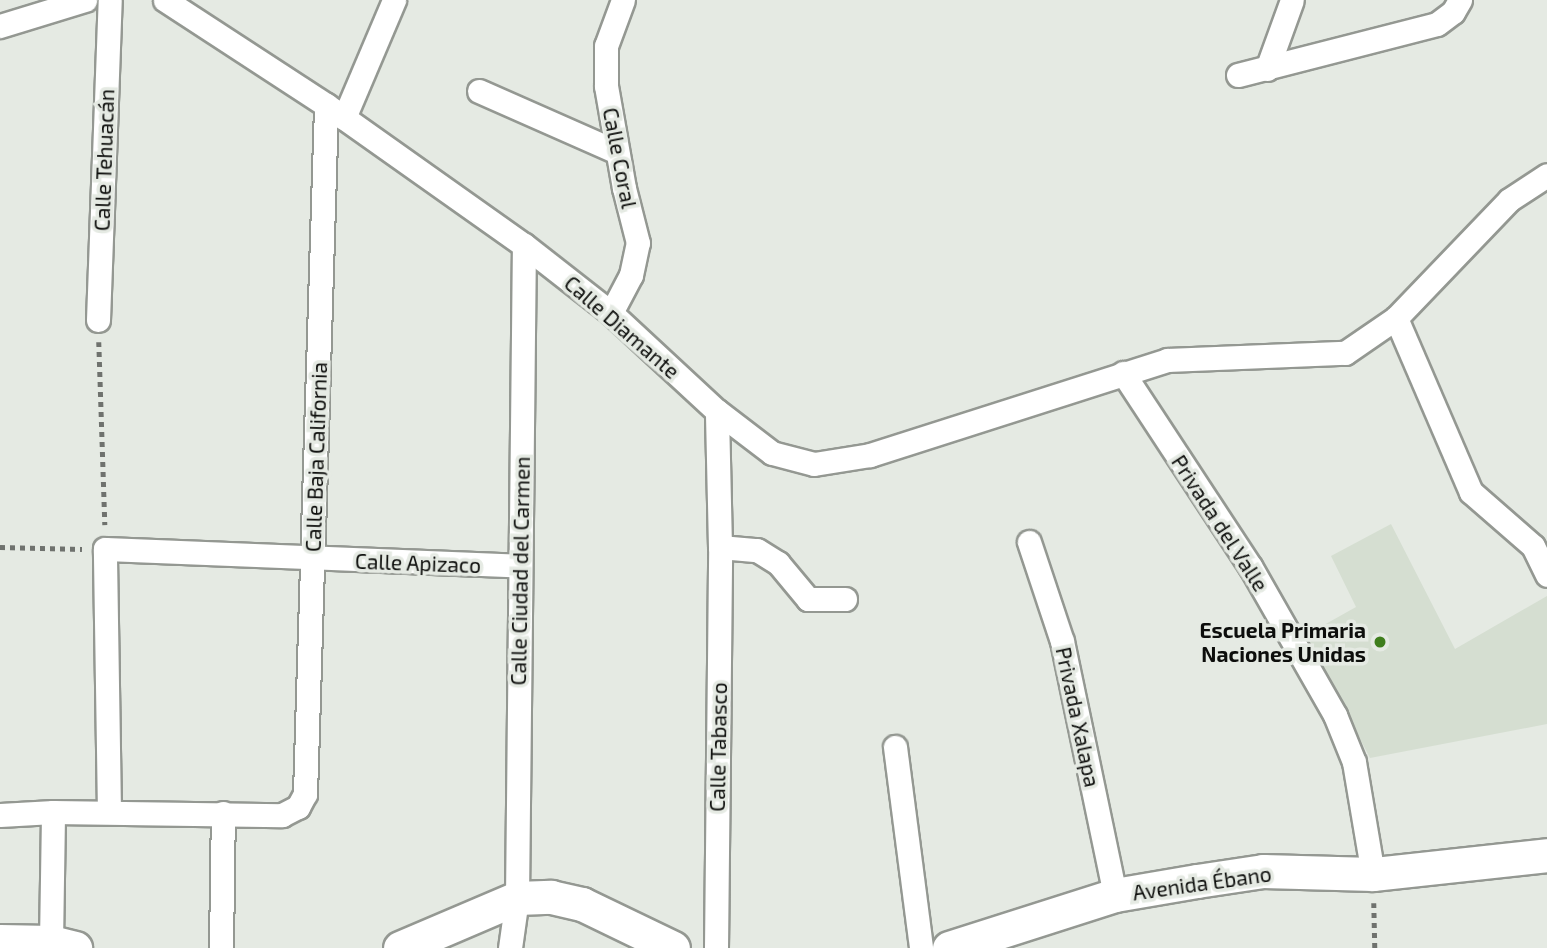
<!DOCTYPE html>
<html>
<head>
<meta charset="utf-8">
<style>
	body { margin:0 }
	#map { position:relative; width:1547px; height:948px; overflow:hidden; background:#e5eae3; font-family:"Exo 2",sans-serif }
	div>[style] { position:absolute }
	.built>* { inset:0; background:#d5ded1 }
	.path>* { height:4.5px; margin-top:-2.25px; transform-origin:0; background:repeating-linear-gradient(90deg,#6f726e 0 5px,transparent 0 10px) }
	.roads { filter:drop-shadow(2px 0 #949892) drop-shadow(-2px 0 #949892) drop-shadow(0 2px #949892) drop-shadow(0 -2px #949892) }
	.street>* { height:23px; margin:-11.5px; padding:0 11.5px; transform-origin:11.5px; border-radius:11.5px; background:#fff }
	.secondary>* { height:33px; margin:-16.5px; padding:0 16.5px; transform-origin:16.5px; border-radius:16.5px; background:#fff }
	.dots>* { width:19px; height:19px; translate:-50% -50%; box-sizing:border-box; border:4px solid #e5eae3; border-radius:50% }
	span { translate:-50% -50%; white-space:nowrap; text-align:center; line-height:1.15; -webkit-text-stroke:7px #e5eae3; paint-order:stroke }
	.street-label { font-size:21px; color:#0d0e0c }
	.poi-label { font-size:21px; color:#0d0e0c; font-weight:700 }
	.right { translate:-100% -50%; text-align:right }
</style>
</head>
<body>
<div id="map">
	<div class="built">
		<div style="clip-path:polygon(1391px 524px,1455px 649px,1547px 596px,1547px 724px,1370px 758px,1306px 635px,1356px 607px,1331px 556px)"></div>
	</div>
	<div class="path">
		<div style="left:99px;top:342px;width:183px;rotate:88.1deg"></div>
		<div style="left:0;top:547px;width:82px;rotate:1.4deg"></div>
		<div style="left:1374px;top:903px;width:45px;rotate:88.7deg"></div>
	</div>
	<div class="roads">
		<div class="street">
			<div style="left:165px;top:0;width:192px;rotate:33.1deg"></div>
			<div style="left:326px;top:105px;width:242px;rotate:35.3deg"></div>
			<div style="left:524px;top:245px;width:110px;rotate:38deg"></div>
			<div style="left:611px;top:313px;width:144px;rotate:42.8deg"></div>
			<div style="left:717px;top:411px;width:69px;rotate:37.4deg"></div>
			<div style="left:772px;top:453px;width:43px;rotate:14.7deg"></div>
			<div style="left:814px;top:464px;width:57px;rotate:-9.1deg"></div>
			<div style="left:870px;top:455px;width:312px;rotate:-17.7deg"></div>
			<div style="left:1167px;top:360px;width:178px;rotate:-2.3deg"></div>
			<div style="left:1345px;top:353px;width:62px;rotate:-34.5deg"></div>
			<div style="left:1396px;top:318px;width:163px;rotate:-46.2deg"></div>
			<div style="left:1509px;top:200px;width:45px;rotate:-33.3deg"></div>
			<div style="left:0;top:26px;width:89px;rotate:-17deg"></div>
			<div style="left:1267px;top:69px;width:73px;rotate:-70.1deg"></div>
			<div style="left:1238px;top:75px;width:205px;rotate:-14.4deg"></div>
			<div style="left:1437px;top:24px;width:20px;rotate:-37deg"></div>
			<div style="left:1453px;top:12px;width:14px;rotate:-60deg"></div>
			<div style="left:479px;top:91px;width:151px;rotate:23.8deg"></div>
			<div style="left:344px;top:118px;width:128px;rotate:-67deg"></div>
			<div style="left:611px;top:313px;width:43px;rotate:-62.2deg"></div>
			<div style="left:631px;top:275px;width:33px;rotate:-78deg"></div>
			<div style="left:638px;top:243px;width:57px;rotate:-104.3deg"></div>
			<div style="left:624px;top:188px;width:104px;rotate:-100deg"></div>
			<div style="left:606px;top:86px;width:40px;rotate:-90deg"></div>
			<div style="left:606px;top:46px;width:49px;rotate:-69.7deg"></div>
			<div style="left:1396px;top:318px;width:189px;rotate:66.7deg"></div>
			<div style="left:1471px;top:492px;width:82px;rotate:41.1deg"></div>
			<div style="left:1533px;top:546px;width:32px;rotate:64deg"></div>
			<div style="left:98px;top:320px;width:320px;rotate:-87.9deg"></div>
			<div style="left:1123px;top:373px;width:231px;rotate:56.7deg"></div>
			<div style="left:1250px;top:566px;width:172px;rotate:60.3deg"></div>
			<div style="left:1335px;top:715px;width:51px;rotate:68deg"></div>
			<div style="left:1354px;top:762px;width:114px;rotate:80.4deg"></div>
			<div style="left:1029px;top:542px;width:104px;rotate:71.6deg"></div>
			<div style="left:1062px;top:641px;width:259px;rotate:78.2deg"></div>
			<div style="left:720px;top:547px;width:37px;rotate:5deg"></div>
			<div style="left:757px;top:550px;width:25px;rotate:32deg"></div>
			<div style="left:778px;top:563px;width:47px;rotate:50.2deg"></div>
			<div style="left:808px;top:599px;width:37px"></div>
			<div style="left:895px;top:747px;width:203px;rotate:82.6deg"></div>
			<div style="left:109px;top:812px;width:263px;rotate:-90.9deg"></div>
			<div style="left:105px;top:549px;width:415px;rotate:2.3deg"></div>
			<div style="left:0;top:815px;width:53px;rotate:-3.2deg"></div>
			<div style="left:53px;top:812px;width:229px;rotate:0.8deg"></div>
			<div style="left:282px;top:815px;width:18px;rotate:-27deg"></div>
			<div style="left:298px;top:807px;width:15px;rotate:-62deg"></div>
			<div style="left:305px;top:794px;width:689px;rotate:-88.25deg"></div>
			<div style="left:51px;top:942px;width:130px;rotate:-89.1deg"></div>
			<div style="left:221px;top:948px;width:135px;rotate:-89.2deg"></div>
			<div style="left:510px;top:948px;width:50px;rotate:-82deg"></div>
			<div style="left:517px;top:898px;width:653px;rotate:-89.39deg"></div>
			<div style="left:716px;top:948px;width:401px;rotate:-89.4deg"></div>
			<div style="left:720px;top:547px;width:136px;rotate:-91.3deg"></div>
		</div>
		<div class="secondary">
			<div style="left:0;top:941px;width:51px;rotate:1.1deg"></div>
			<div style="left:51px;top:942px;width:25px;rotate:14deg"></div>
			<div style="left:400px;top:948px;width:127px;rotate:-23.1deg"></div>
			<div style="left:517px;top:898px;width:34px;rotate:-2deg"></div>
			<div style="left:551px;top:897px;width:32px;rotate:13deg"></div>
			<div style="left:582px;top:904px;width:101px;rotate:25.8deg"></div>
			<div style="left:949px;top:948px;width:174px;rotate:-17.7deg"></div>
			<div style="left:1115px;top:895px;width:83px;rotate:-9.7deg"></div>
			<div style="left:1197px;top:881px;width:67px;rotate:-8.6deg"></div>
			<div style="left:1263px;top:871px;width:110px;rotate:1.6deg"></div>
			<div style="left:1373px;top:874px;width:175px;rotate:-6.2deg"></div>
		</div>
	</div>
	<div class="dots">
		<div style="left:1380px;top:642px;background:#3f7e1d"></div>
	</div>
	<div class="street-label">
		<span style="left:620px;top:158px;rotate:79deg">Calle Coral</span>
		<span style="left:104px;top:160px;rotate:-88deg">Calle Tehuacán</span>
		<span style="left:622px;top:327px;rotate:41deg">Calle Diamante</span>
		<span style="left:316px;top:457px;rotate:-88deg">Calle Baja California</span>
		<span style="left:1220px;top:523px;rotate:57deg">Privada del Valle</span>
		<span style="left:418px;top:563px;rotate:2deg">Calle Apizaco</span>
		<span style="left:520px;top:571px;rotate:-89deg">Calle Ciudad del Carmen</span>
		<span style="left:1078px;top:717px;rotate:78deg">Privada Xalapa</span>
		<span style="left:718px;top:747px;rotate:-89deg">Calle Tabasco</span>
		<span style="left:1202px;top:883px;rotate:-8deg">Avenida Ébano</span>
	</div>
	<div class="poi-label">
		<span class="right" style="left:1366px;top:642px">Escuela Primaria<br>Naciones Unidas</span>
	</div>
</div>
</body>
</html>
